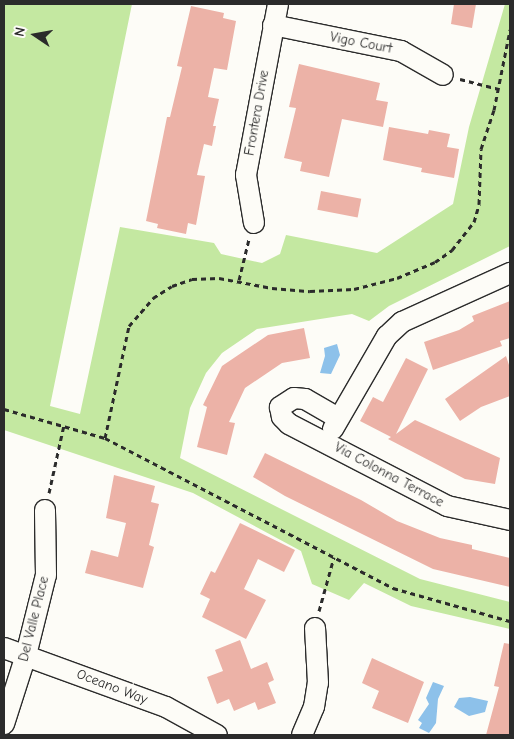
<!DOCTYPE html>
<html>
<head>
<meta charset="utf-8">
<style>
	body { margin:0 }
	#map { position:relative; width:514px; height:739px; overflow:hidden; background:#fdfcf7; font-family:"Comic Neue",sans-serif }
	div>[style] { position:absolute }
	.green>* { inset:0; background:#c4e8a1 }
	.water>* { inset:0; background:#8dc1ea }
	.building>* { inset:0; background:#ecb2a7; transform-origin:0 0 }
	.path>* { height:3px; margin-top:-1.5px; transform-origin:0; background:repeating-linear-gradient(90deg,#2b2b2b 0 5px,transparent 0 9px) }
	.roads { filter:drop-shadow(1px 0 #2b2b2b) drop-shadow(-1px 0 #2b2b2b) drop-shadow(0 1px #2b2b2b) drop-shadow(0 -1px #2b2b2b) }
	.minor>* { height:20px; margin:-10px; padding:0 10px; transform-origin:10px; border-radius:10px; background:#fdfcf7 }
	span { translate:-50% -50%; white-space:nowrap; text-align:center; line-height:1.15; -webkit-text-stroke:5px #fdfcf7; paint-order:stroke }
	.street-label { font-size:14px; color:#2b2b2b }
	.frame { position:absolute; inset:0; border:5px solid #2b2b2b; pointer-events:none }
	.north { position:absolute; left:10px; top:10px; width:50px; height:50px; -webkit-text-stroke:4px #fdfcf7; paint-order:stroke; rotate:282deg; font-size:14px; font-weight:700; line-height:20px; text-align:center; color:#2b2b2b }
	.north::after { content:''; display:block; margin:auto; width:18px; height:22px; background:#2b2b2b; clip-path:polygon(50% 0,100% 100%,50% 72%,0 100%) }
</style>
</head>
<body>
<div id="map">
	<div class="green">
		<div style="clip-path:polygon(4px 4px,132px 4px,50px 406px,80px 414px,120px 227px,214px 243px,221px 254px,262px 263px,280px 254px,286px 235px,377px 253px,453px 204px,469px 127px,505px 4px,510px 4px,510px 246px,389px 306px,369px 321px,352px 314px,257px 329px,222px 353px,206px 373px,190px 408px,180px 458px,420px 579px,510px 602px,510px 629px,411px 606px,364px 583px,349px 600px,312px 584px,301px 551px,193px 493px,4px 430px)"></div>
	</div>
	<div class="water">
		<div style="clip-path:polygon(337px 344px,340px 355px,331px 374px,320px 373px,325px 356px,324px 348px)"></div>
		<div style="clip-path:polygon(433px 682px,444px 686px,438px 699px,436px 723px,429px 733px,419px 728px,422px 723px,418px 720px,429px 704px,426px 698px)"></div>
		<div style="clip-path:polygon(470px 697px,488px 701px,485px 712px,469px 716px,454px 707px,459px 698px)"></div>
	</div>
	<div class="building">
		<div style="clip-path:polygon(454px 4px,476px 4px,472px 28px,451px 24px)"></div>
		<div style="clip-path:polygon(191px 6px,224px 13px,223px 18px,236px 21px,227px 70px,214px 68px,208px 97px,219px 99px,213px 126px,216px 126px,212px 146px,204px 144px,197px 175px,205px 176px,196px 225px,188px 223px,186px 234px,157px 228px,158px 224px,146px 221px,167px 117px,170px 117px,182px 67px,177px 66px)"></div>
		<div style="clip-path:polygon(299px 64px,380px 83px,376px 100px,388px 102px,383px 127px,342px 119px,329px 177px,300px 171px,302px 162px,284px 158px,296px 108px,289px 107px)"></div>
		<div style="clip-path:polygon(389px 127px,428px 134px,429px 130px,450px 134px,447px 147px,459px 149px,454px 178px,421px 172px,422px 168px,383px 160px)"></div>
		<div style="left:321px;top:191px;width:41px;height:19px;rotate:11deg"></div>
		<div style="clip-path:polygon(510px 301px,510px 338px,500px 341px,502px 346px,433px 370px,424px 342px,459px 330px,474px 321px,472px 316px)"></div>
		<div style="clip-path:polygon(304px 328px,310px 358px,282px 363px,245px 388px,229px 422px,235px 423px,227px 455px,197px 447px,207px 407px,203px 405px,222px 366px,268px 335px)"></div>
		<div style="clip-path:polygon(506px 356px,510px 368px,510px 396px,481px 407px,460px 421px,445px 399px)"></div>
		<div style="clip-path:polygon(406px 358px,428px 369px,396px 434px,415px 420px,500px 458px,495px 484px,465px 479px,388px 439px,391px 437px,360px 421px,373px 397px,383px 402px)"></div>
		<div style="clip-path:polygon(265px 453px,361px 500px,397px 521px,440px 538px,472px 545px,472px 549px,510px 558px,510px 587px,433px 569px,285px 496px,253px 477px)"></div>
		<div style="clip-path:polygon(114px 475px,155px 486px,151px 502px,159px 504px,149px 545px,154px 547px,143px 588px,85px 573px,91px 550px,118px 557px,126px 523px,106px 518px)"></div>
		<div style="clip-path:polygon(240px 523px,295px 550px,284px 572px,258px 559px,244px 589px,266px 600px,246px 639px,202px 617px,210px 599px,200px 594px,211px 571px,215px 573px)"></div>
		<div style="clip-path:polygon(240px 640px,251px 669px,267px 662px,274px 680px,268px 683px,276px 703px,258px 710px,255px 702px,234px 711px,229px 699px,217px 704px,207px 677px,223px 671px,215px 650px)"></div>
		<div style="clip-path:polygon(504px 643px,510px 644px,510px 735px,486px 735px,499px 687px,494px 686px)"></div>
		<div style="clip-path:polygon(372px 658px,424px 682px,408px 723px,372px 708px,379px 691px,362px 683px)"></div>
	</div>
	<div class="path">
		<div style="left:460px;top:79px;width:40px;rotate:14.4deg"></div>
		<div style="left:239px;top:280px;width:42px;rotate:-76.3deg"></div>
		<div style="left:4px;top:409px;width:105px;rotate:16deg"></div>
		<div style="left:105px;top:438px;width:325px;rotate:27.5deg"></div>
		<div style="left:393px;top:588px;width:122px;rotate:15.8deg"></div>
		<div style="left:105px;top:438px;width:115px;rotate:-77.9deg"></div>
		<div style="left:129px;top:326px;width:37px;rotate:-49deg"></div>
		<div style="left:153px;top:298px;width:22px;rotate:-32deg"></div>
		<div style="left:172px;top:286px;width:21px;rotate:-19deg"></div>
		<div style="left:192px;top:279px;width:27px;rotate:-2deg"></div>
		<div style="left:219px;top:278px;width:54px;rotate:10.7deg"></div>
		<div style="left:272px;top:288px;width:38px;rotate:5deg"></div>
		<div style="left:310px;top:291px;width:44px;rotate:-2.6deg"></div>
		<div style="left:354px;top:289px;width:44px;rotate:-14.3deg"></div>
		<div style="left:397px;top:278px;width:41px;rotate:-22.8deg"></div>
		<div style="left:435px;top:262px;width:21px;rotate:-35deg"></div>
		<div style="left:452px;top:250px;width:36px;rotate:-52deg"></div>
		<div style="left:474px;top:222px;width:19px;rotate:-74deg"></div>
		<div style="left:479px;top:204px;width:55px;rotate:-87.9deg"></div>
		<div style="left:481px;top:149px;width:41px;rotate:-71.6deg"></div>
		<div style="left:494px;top:110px;width:82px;rotate:-78.7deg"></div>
		<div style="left:49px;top:493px;width:70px;rotate:-77.6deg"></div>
		<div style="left:319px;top:611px;width:56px;rotate:-74.5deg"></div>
	</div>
	<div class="roads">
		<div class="minor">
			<div style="left:273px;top:25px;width:131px;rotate:11.5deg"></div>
			<div style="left:401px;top:51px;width:48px;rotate:29.7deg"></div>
			<div style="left:254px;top:223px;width:49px;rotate:-99.5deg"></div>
			<div style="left:246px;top:175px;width:174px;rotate:-79.4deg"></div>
			<div style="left:338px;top:418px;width:38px;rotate:-150deg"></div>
			<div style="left:305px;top:399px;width:11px;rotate:-175deg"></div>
			<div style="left:294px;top:398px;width:17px;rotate:147deg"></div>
			<div style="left:280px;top:407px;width:10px;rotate:79deg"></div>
			<div style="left:282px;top:417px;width:10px;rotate:45deg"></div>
			<div style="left:289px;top:424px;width:178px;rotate:27.4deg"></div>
			<div style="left:447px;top:506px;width:65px;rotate:12.5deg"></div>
			<div style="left:333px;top:429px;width:108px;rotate:-59.9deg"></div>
			<div style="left:387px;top:336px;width:21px;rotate:-43deg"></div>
			<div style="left:402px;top:322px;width:119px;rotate:-24.4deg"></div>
			<div style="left:4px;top:648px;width:172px;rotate:20deg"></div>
			<div style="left:166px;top:707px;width:58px;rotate:28.8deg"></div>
			<div style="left:4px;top:724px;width:72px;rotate:-72.3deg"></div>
			<div style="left:26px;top:655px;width:82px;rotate:-76deg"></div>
			<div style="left:46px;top:575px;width:65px;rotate:-90.9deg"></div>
			<div style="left:302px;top:735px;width:30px;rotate:-67deg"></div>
			<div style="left:314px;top:707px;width:24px;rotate:-81deg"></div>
			<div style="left:318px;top:683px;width:55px;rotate:-93.1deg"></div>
		</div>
	</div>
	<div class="street-label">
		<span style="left:361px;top:43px;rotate:11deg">Vigo Court</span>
		<span style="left:257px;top:113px;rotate:-80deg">Frontera Drive</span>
		<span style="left:389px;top:475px;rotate:28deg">Via Colonna Terrace</span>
		<span style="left:34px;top:619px;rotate:-76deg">Del Valle Place</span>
		<span style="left:112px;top:687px;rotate:21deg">Oceano Way</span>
	</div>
	<div class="frame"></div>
	<div class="north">N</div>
</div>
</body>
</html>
